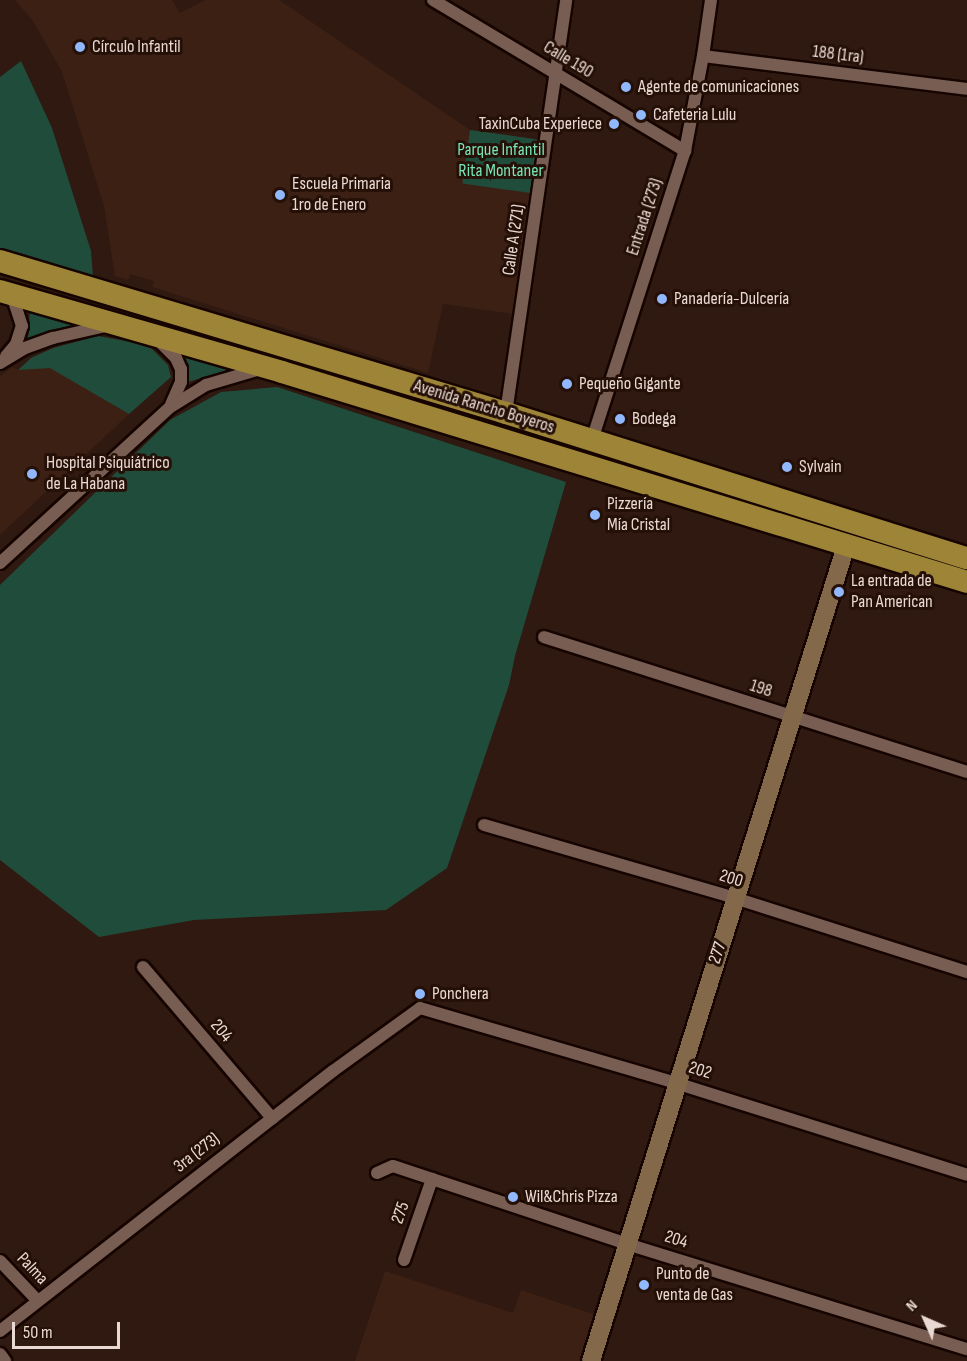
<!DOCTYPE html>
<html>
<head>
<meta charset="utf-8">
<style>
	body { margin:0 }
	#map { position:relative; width:967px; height:1361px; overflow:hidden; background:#2f1910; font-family:"Sofia Sans Condensed",sans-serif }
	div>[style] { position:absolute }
	.built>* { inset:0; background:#3c2014 }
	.green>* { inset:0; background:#204d3b; transform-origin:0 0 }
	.roads { filter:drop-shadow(2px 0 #160400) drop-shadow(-2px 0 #160400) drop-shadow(0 2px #160400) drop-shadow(0 -2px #160400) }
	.street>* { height:12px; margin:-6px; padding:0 6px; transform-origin:6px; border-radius:6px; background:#785d52 }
	.secondary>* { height:18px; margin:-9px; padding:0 9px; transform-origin:9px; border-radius:9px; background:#83694a }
	.highway>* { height:22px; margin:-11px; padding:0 11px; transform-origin:11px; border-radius:11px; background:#9d8437 }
	.dots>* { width:16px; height:16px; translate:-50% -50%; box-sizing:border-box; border:3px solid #251007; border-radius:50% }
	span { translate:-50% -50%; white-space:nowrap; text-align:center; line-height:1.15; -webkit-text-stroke:6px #251007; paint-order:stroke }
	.poi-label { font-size:18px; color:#e9d9d2 }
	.left { translate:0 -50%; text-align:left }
	.right { translate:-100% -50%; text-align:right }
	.street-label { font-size:18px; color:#e9d9d2 }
	.park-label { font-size:18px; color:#76e5b7 }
	.north { position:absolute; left:895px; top:1289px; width:60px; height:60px; -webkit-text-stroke:4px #251007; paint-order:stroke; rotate:315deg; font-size:16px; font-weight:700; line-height:24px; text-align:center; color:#e9d9d2 }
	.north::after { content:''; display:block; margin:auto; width:21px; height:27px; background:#e9d9d2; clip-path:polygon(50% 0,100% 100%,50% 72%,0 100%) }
	.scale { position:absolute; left:12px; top:1322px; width:108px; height:27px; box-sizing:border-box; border:3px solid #e9d9d2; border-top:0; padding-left:8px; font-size:18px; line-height:21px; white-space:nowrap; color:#e9d9d2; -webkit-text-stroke:4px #251007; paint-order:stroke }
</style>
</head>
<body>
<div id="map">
	<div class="built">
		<div style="clip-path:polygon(15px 0,172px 0,180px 13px,205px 0,279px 0,470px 130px,539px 140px,513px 314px,443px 304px,428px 373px,152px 287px,154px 281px,130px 274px,128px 280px,115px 276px,104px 206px,62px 72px,33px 21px)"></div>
		<div style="clip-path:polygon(12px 367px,18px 370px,50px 367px,129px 414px,0 535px,0 376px)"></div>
		<div style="clip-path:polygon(385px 1271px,513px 1313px,521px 1290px,596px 1315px,580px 1361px,355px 1361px)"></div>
	</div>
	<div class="green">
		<div style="clip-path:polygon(21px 61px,52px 128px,91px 251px,93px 277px,0 250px,0 77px)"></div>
		<div style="left:470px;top:130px;width:70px;height:54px;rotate:8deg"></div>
		<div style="clip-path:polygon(30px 311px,77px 325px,28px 339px)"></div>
		<div style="clip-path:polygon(98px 336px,148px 345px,168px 365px,171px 377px,129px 414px,50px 368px,18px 370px,31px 358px,53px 348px)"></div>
		<div style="clip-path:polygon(174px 348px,234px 368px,188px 382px,185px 364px)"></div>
		<div style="clip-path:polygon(277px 387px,566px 482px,515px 656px,509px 685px,447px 868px,386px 910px,194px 920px,99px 937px,0 860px,0 585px,170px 420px,221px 392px)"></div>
	</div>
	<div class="roads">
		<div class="street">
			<div style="left:433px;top:0;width:294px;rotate:30.9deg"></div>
			<div style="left:703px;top:56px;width:266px;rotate:7.1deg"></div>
			<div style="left:160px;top:342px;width:23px;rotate:45deg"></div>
			<div style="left:176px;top:358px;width:12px;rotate:66deg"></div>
			<div style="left:181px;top:369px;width:13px;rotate:90deg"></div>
			<div style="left:181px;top:382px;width:24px;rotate:114deg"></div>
			<div style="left:6px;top:356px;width:16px;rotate:-50deg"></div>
			<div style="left:16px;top:344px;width:19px;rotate:-72deg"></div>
			<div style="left:22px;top:326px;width:33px;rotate:-108deg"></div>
			<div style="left:0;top:363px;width:29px;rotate:-31deg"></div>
			<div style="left:25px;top:348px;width:30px;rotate:-20deg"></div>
			<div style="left:53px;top:338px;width:53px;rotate:-13deg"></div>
			<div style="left:506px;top:413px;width:417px;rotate:-81.7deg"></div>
			<div style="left:592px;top:440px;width:304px;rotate:-72.2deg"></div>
			<div style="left:685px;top:151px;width:97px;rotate:-79.3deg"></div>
			<div style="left:703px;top:56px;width:57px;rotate:-81.9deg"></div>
			<div style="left:0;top:563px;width:229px;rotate:-42.5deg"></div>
			<div style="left:169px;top:408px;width:44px;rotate:-31.9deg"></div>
			<div style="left:206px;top:385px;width:53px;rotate:-16.4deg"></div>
			<div style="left:544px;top:637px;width:444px;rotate:17.7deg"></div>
			<div style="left:484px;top:825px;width:261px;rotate:16.2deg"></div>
			<div style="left:735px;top:898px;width:244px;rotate:17.7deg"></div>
			<div style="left:143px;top:967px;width:199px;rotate:49.5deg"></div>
			<div style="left:377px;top:1173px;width:17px;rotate:-24deg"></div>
			<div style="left:393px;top:1166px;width:247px;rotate:18.4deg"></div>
			<div style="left:627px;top:1244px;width:356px;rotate:17.2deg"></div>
			<div style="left:404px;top:1260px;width:86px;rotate:-70.9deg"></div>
			<div style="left:0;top:1261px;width:55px;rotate:46.5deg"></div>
			<div style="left:0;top:1331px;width:422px;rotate:-38deg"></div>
			<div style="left:333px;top:1071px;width:107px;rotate:-35.9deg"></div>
			<div style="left:420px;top:1008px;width:267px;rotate:16.3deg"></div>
			<div style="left:676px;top:1083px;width:305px;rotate:17.5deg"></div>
			<div style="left:0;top:1354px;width:9px;rotate:54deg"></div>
		</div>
		<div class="secondary">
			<div style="left:591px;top:1361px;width:854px;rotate:-72.63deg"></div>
		</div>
		<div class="highway">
			<div style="left:0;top:261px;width:528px;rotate:16.72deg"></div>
			<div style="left:506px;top:413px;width:483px;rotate:17.5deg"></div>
			<div style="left:0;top:291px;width:293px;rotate:16deg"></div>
			<div style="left:282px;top:372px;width:716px;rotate:17.04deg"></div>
		</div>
	</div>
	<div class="dots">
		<div style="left:80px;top:47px;background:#91b8fd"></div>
		<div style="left:626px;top:87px;background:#91b8fd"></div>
		<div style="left:641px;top:115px;background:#91b8fd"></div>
		<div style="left:614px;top:124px;background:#91b8fd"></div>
		<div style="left:280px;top:195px;background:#91b8fd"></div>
		<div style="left:662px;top:299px;background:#91b8fd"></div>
		<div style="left:567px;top:384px;background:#91b8fd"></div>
		<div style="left:620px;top:419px;background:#91b8fd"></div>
		<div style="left:787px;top:467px;background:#91b8fd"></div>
		<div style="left:32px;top:474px;background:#91b8fd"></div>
		<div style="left:595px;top:515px;background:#91b8fd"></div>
		<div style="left:839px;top:592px;background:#91b8fd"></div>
		<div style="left:420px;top:994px;background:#91b8fd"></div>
		<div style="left:513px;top:1197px;background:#91b8fd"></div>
		<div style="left:644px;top:1285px;background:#91b8fd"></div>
	</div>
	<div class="poi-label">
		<span class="left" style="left:92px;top:47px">Círculo Infantil</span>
		<span class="left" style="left:638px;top:87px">Agente de comunicaciones</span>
		<span class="left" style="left:653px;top:115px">Cafeteria Lulu</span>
		<span class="right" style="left:602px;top:124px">TaxinCuba Experiece</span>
		<span class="left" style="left:292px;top:195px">Escuela Primaria<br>1ro de Enero</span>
		<span class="left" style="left:674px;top:299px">Panadería-Dulcería</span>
		<span class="left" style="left:579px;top:384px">Pequeño Gigante</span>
		<span class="left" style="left:632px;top:419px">Bodega</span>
		<span class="left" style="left:46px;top:474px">Hospital Psiquiátrico<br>de La Habana</span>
		<span class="left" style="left:799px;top:467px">Sylvain</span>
		<span class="left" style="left:607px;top:515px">Pizzería<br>Mía Cristal</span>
		<span class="left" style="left:851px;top:592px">La entrada de<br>Pan American</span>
		<span class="left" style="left:432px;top:994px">Ponchera</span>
		<span class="left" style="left:525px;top:1197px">Wil&amp;Chris Pizza</span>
		<span class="left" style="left:656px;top:1285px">Punto de<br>venta de Gas</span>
	</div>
	<div class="street-label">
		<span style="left:838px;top:55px;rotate:7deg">188 (1ra)</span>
		<span style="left:568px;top:60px;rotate:31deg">Calle 190</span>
		<span style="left:645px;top:217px;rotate:-72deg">Entrada (273)</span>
		<span style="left:514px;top:240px;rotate:-82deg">Calle A (271)</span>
		<span style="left:484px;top:407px;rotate:17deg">Avenida Rancho Boyeros</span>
		<span style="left:761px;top:689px;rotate:18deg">198</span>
		<span style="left:731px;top:879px;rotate:17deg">200</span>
		<span style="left:718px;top:953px;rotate:-72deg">277</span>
		<span style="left:221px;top:1031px;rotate:50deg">204</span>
		<span style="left:700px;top:1071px;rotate:17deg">202</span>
		<span style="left:197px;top:1153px;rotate:-38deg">3ra (273)</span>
		<span style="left:401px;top:1213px;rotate:-71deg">275</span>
		<span style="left:676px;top:1240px;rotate:17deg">204</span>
		<span style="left:32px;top:1269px;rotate:47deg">Palma</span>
	</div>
	<div class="park-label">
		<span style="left:501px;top:161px">Parque Infantil<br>Rita Montaner</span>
	</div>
	<div class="north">N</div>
	<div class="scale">50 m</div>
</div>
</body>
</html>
